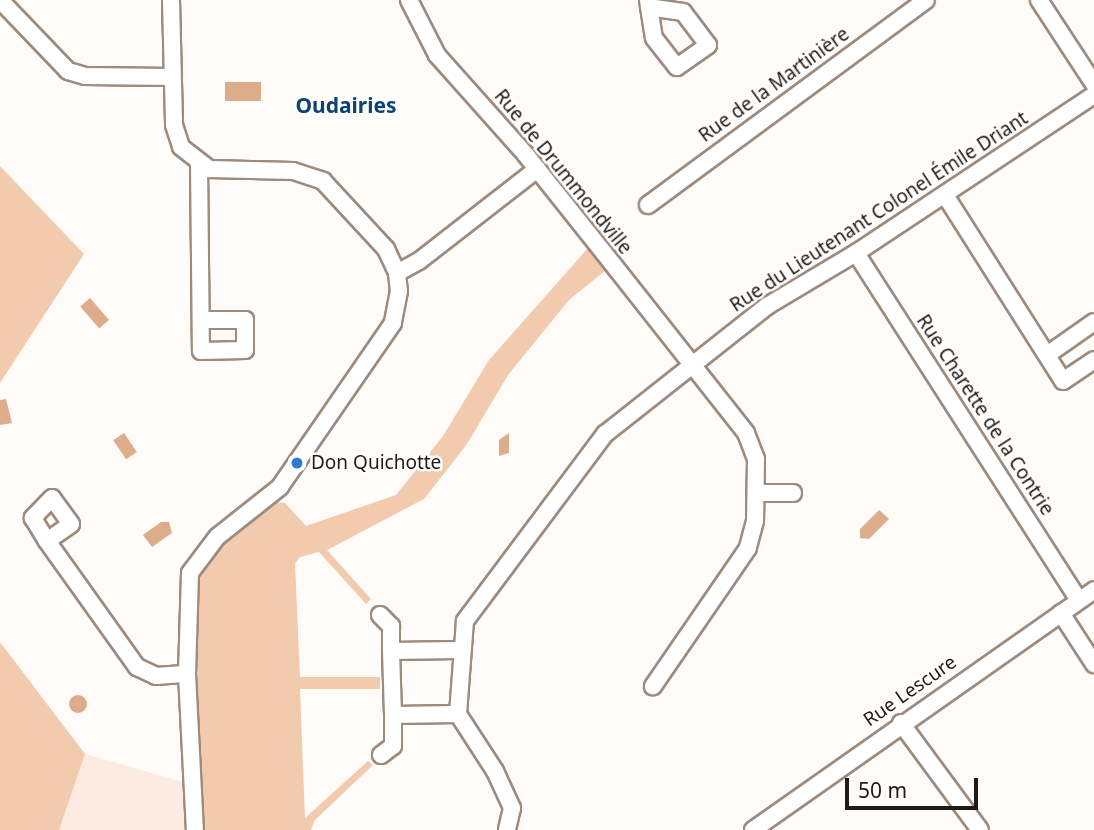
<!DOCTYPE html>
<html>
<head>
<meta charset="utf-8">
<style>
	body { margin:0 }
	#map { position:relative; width:1094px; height:830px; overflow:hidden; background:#fffbf8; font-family:"Noto Sans",sans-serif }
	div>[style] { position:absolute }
	.built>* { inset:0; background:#fcebe0 }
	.green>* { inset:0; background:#f2caae }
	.water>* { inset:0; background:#dcac8b; transform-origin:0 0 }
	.round { border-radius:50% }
	.roads { filter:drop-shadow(2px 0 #9d8b7e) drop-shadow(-2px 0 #9d8b7e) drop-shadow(0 2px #9d8b7e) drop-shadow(0 -2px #9d8b7e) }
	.minor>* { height:16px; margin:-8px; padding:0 8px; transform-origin:8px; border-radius:8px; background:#fff }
	.dots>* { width:19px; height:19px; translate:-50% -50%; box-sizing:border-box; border:4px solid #fff; border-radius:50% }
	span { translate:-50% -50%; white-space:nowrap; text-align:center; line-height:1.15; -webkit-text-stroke:5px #fff; paint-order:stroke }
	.street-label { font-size:19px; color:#201914 }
	.poi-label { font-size:19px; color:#201914 }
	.left { translate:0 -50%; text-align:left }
	.neighbourhood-label { font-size:21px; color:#0d4273; font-weight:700 }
	.scale { position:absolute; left:845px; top:778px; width:133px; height:32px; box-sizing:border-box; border:4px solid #201914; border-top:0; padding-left:9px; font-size:21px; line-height:24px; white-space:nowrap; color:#201914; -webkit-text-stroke:5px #fff; paint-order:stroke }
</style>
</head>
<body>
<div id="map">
	<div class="built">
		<div style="clip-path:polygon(85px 754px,187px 783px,189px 830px,59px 830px)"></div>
	</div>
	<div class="green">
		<div style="clip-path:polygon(0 166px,84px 254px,0 383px)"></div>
		<div style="clip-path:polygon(588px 248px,606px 270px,569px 300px,508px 375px,467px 444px,424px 499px,327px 550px,371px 599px,366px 604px,319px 552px,300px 557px,295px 564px,300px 677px,380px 677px,380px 689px,300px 689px,305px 818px,368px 761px,373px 765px,315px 820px,311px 830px,202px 830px,195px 590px,205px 566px,230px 539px,276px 502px,285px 503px,306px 526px,396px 495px,443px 436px,489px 360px)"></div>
		<div style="clip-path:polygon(0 642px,85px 754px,59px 830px,0 830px)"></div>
	</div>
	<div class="water">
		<div style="left:225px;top:82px;width:36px;height:19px"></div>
		<div style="left:90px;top:298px;width:29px;height:13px;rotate:49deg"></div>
		<div style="clip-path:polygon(6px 399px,12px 423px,0 425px,0 400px)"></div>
		<div style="left:124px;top:433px;width:23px;height:13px;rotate:56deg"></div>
		<div style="clip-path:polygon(509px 433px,509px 453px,499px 456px,499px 440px)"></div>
		<div style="clip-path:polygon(879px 510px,889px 519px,869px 539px,860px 538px,860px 529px)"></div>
		<div style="clip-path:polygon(161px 522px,169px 522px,172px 533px,152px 547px,143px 535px)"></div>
		<div class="round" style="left:69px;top:695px;width:18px;height:18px"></div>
	</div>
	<div class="roads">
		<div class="minor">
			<div style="left:0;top:0;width:98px;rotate:46.2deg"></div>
			<div style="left:68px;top:71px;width:18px;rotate:16deg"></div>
			<div style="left:85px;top:76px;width:87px;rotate:0.7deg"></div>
			<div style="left:171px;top:0;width:125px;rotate:88.6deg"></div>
			<div style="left:174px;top:125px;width:23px;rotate:72deg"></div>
			<div style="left:181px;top:147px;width:36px;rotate:38deg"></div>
			<div style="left:209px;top:169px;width:84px;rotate:1.4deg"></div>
			<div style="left:293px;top:171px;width:32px;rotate:18deg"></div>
			<div style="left:323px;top:181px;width:93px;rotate:47.2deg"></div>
			<div style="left:386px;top:249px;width:26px;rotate:65deg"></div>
			<div style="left:397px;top:273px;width:18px;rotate:84deg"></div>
			<div style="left:399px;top:291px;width:33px;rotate:101deg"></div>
			<div style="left:393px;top:323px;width:199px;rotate:124.6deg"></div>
			<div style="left:280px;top:487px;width:80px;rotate:141.6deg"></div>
			<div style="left:217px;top:537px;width:45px;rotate:126.9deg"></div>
			<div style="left:190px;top:573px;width:101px;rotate:91.7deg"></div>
			<div style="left:187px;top:674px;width:156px;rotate:87.1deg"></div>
			<div style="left:409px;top:0;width:62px;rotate:63deg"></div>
			<div style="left:437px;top:55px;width:134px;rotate:48.3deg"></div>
			<div style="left:526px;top:155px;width:125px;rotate:51.5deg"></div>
			<div style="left:604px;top:253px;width:229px;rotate:51.7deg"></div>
			<div style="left:746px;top:433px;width:28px;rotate:69deg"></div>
			<div style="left:756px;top:459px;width:62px;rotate:90.9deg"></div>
			<div style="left:755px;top:521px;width:28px;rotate:105deg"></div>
			<div style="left:748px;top:548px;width:168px;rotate:124.5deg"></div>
			<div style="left:648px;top:0;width:7px;rotate:82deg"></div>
			<div style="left:649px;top:7px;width:31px;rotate:81deg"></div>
			<div style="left:654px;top:38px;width:37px;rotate:52deg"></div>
			<div style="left:677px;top:67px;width:38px;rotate:-35deg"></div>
			<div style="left:708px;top:45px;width:41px;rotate:-127.1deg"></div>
			<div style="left:683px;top:12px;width:34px;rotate:-172deg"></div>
			<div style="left:1039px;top:0;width:100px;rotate:56.8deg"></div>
			<div style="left:199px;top:164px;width:187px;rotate:89.4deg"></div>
			<div style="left:201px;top:351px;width:44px;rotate:-1.3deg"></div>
			<div style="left:245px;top:350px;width:30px;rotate:-90deg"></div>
			<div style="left:245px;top:320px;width:44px;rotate:180deg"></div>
			<div style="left:945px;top:195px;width:220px;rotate:57.6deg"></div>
			<div style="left:1063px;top:381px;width:37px;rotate:-34deg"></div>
			<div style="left:648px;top:205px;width:345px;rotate:-36.4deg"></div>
			<div style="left:856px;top:253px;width:412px;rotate:57.3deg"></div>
			<div style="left:397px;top:273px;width:25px;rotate:-29deg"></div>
			<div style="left:419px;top:261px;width:150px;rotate:-37.9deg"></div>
			<div style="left:1047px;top:355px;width:57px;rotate:-35.1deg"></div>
			<div style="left:756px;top:493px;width:37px"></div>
			<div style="left:47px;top:541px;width:29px;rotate:-35deg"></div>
			<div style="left:71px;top:524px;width:32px;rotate:-126deg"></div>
			<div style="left:52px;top:498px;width:28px;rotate:134deg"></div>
			<div style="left:33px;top:518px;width:27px;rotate:59deg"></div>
			<div style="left:47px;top:541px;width:155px;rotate:54.5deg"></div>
			<div style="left:137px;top:667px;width:21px;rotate:25deg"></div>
			<div style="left:156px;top:676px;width:31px;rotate:-4deg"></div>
			<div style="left:1061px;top:613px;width:61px;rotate:57.1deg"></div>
			<div style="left:380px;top:615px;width:16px;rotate:45deg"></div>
			<div style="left:391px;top:626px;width:25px;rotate:90deg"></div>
			<div style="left:459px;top:650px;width:68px;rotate:179.2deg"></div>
			<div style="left:391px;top:651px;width:64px;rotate:88.2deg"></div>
			<div style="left:393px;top:715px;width:65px;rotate:-0.9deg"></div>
			<div style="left:458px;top:714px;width:93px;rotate:-85.7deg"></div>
			<div style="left:465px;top:621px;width:234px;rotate:-53.2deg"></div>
			<div style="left:605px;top:434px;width:206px;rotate:-38.3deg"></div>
			<div style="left:767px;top:306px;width:104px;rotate:-30.8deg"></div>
			<div style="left:856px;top:253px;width:286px;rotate:-33.6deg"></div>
			<div style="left:458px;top:714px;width:68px;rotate:57deg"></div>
			<div style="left:495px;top:771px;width:41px;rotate:65.3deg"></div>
			<div style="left:512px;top:808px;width:23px;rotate:103deg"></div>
			<div style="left:901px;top:723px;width:133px;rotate:53.6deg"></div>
			<div style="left:381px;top:755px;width:15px;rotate:-37deg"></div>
			<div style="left:393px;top:746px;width:31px;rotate:-90deg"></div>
			<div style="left:753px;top:830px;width:417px;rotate:-35.1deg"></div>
		</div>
	</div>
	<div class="dots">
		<div style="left:297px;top:463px;background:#2d7dcc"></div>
	</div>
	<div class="street-label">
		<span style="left:774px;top:85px;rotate:-36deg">Rue de la Martinière</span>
		<span style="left:563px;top:172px;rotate:51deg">Rue de Drummondville</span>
		<span style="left:879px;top:212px;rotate:-33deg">Rue du Lieutenant Colonel Émile Driant</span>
		<span style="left:985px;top:415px;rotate:57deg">Rue Charette de la Contrie</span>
		<span style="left:910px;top:691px;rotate:-35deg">Rue Lescure</span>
	</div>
	<div class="poi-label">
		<span class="left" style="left:311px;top:463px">Don Quichotte</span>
	</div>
	<div class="neighbourhood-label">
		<span style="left:346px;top:105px">Oudairies</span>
	</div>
	<div class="scale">50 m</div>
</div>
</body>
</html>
